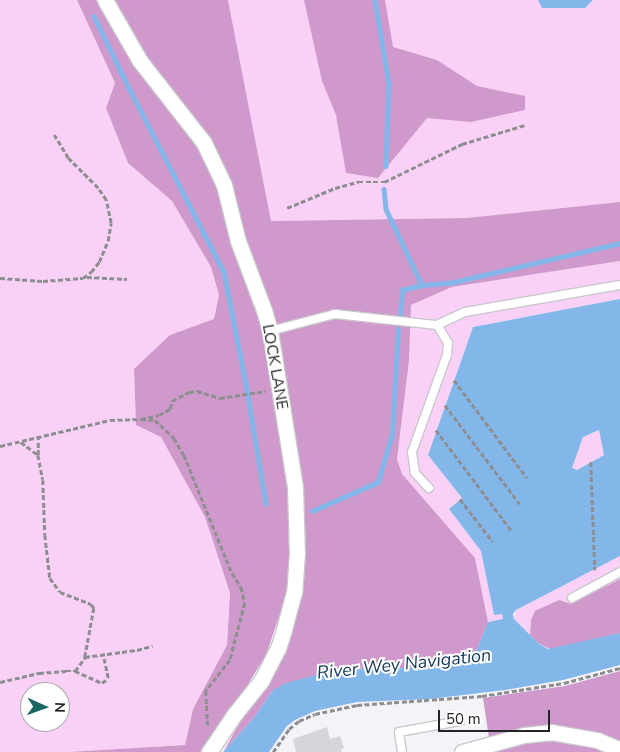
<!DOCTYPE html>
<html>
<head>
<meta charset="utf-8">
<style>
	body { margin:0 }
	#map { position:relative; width:620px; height:752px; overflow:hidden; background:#f3f3f8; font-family:"Nunito Sans",sans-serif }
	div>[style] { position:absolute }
	.green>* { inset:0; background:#fad1f6 }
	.forest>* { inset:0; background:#cf99cb }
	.water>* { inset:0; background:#83b7ea }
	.stream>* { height:4.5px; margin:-2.25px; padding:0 2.25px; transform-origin:2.25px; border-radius:2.25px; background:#83b7ea }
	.building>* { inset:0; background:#d4d6db }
	.path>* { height:2.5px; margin-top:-1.25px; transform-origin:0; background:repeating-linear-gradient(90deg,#8e8e91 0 5px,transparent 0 7.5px) }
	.roads { filter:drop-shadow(1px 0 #c7c7cc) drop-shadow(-1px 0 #c7c7cc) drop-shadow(0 1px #c7c7cc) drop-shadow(0 -1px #c7c7cc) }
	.lane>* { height:8px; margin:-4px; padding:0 4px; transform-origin:4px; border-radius:4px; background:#fff }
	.street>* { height:15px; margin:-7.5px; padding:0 7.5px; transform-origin:7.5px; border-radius:7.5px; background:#fff }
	span { translate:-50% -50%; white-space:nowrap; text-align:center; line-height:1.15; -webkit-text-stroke:4px #fff; paint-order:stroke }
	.street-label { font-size:16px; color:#242426 }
	.water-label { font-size:18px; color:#14395a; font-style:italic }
	.north { position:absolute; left:20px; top:682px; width:50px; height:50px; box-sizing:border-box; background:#fff; border:1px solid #a7a7a8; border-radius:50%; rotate:92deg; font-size:14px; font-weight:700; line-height:20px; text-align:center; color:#242426 }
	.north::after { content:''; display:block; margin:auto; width:18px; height:22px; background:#196662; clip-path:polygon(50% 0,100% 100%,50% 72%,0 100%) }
	.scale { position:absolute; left:438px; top:710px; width:112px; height:22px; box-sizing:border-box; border:2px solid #242426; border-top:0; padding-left:6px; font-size:15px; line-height:18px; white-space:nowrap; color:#242426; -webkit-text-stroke:4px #fff; paint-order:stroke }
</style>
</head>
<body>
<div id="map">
	<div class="green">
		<div style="clip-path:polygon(evenodd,0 0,77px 0,115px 83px,106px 108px,128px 163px,172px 201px,211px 267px,219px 295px,214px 319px,170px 335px,134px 370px,136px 425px,161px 437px,205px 517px,230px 593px,227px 645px,193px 709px,185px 745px,69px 752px,0 752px,0 0,30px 692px,60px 692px,60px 722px,30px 722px,30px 692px)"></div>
		<div style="clip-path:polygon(228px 0,620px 0,620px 202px,466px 218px,271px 221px)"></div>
		<div style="clip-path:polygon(620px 261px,620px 299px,473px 327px,454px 380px,428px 455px,462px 498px,449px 509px,481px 551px,494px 614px,502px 613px,503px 619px,488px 622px,475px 558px,402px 474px,397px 459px,409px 361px,411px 305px,452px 287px)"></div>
		<div style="clip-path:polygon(599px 430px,604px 455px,576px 470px,571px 468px,583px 437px)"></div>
		<div style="clip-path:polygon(620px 556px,620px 579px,571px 604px,531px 620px,530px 635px,514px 619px,516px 610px)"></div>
	</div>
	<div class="forest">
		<div style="clip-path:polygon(77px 0,96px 0,109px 24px,199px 151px,222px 200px,259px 313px,288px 490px,291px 536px,286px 596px,266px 655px,206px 752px,69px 752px,185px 745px,193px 709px,227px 645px,230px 593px,205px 517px,161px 437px,136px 425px,134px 369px,170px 335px,214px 319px,219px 295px,211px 267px,172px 201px,128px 163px,106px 108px,115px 83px)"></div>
		<div style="clip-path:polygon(115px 0,228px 0,271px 221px,466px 218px,620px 202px,620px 261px,452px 287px,411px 305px,409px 361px,397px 459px,402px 474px,475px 558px,488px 622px,475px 654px,460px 663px,438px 667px,335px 670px,273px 690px,252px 720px,224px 751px,293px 623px,305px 559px,303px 499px,285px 388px,230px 183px,204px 130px,149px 59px)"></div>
		<div style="clip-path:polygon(304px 0,385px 0,393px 47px,437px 60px,477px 86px,525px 96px,525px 110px,471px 122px,427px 118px,378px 178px,346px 173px,336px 115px,322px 81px)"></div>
		<div style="clip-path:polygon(620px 579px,620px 633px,552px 650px,538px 643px,530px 635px,531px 620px,535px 611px,559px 600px,571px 604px)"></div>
		<div style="clip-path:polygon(620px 671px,620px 752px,491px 752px,483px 698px,565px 686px)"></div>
	</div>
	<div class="water">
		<div style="clip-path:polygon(538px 0,593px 0,585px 8px,542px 8px)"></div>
		<div style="clip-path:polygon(evenodd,620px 299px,620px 556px,516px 610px,513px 614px,514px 619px,538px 643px,548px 649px,620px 633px,620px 665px,563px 680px,505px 690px,430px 699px,357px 702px,315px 711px,295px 720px,287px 726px,269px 752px,223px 752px,252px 720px,273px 690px,286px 683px,335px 670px,438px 667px,460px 663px,475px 654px,488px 622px,503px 619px,502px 614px,494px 615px,481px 551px,449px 509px,462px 498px,428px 455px,473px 327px,620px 299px,599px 430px,604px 455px,577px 470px,572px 468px,583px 437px,599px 430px)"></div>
	</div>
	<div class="stream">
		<div style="left:375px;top:0;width:85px;rotate:80.5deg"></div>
		<div style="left:389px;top:84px;width:82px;rotate:92.1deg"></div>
		<div style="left:94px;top:16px;width:80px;rotate:64.1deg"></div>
		<div style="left:129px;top:88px;width:207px;rotate:62.7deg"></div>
		<div style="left:224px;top:272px;width:114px;rotate:78.9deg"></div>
		<div style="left:246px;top:384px;width:121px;rotate:80.5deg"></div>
		<div style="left:384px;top:189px;width:20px;rotate:84deg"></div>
		<div style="left:386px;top:209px;width:84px;rotate:64.7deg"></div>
		<div style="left:422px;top:285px;width:32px;rotate:-5deg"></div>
		<div style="left:454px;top:282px;width:171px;rotate:-13.2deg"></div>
		<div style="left:400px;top:314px;width:24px;rotate:-85deg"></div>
		<div style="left:402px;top:290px;width:21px;rotate:-14deg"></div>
		<div style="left:312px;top:511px;width:72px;rotate:-23.7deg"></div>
		<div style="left:378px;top:482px;width:50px;rotate:-73.7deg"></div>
		<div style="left:392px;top:434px;width:105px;rotate:-86.7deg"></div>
	</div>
	<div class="building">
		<div style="clip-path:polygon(327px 727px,330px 739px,340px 736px,344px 748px,341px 749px,342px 752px,296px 752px,293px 739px)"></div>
	</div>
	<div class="path">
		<div style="left:287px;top:208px;width:52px;rotate:-22.6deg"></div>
		<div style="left:335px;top:188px;width:24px;rotate:-15deg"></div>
		<div style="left:358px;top:182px;width:26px"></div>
		<div style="left:384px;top:182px;width:87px;rotate:-26deg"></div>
		<div style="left:462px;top:144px;width:66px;rotate:-16.8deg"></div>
		<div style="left:87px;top:277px;width:40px;rotate:2.9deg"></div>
		<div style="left:0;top:278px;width:43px;rotate:4deg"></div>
		<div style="left:43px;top:281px;width:40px;rotate:-4.3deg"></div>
		<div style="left:83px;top:278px;width:10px;rotate:-37deg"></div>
		<div style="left:91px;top:272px;width:13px;rotate:-51deg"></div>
		<div style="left:99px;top:262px;width:23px;rotate:-67deg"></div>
		<div style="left:108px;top:241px;width:18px;rotate:-81deg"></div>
		<div style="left:111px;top:223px;width:24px;rotate:-102deg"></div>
		<div style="left:106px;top:200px;width:14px;rotate:-124deg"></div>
		<div style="left:98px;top:188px;width:42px;rotate:-135deg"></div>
		<div style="left:68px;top:158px;width:27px;rotate:-121deg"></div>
		<div style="left:454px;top:380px;width:122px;rotate:53.3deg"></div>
		<div style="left:445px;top:405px;width:124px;rotate:52.9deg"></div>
		<div style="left:141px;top:419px;width:14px;rotate:4deg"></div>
		<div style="left:155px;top:420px;width:26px;rotate:43deg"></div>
		<div style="left:174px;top:438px;width:20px;rotate:60deg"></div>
		<div style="left:184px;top:455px;width:127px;rotate:67.9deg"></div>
		<div style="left:232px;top:573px;width:17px;rotate:57deg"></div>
		<div style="left:241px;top:587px;width:16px;rotate:76deg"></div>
		<div style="left:245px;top:603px;width:59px;rotate:104.7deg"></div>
		<div style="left:230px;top:660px;width:39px;rotate:128deg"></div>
		<div style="left:206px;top:691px;width:34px;rotate:87deg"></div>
		<div style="left:436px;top:430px;width:125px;rotate:53.1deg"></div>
		<div style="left:21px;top:442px;width:21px;rotate:37deg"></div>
		<div style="left:38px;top:455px;width:25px;rotate:79deg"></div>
		<div style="left:43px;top:480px;width:55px;rotate:87.9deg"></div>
		<div style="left:45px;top:535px;width:43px;rotate:83.4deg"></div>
		<div style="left:50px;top:578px;width:17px;rotate:54deg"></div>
		<div style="left:60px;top:592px;width:33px;rotate:21deg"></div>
		<div style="left:91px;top:604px;width:5px;rotate:53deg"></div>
		<div style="left:94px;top:608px;width:50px;rotate:100.4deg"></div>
		<div style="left:0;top:446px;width:113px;rotate:-13.3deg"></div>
		<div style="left:110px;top:420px;width:31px;rotate:-2deg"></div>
		<div style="left:141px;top:419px;width:18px;rotate:-13deg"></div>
		<div style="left:159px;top:415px;width:13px;rotate:-29deg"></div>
		<div style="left:170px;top:409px;width:8px;rotate:-76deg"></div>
		<div style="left:172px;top:401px;width:19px;rotate:-28deg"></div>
		<div style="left:189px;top:392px;width:8px;rotate:-7deg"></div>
		<div style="left:197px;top:391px;width:24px;rotate:17deg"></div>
		<div style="left:220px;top:398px;width:46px;rotate:-8.8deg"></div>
		<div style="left:38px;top:455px;width:17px;rotate:-90deg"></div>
		<div style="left:591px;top:462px;width:108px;rotate:87.9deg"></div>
		<div style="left:460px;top:499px;width:54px;rotate:52.5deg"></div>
		<div style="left:75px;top:671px;width:17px;rotate:-54deg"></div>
		<div style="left:85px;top:657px;width:52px;rotate:-7.7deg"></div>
		<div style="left:137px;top:650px;width:16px;rotate:-15deg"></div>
		<div style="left:0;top:682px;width:40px;rotate:-13deg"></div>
		<div style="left:39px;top:673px;width:27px;rotate:-4deg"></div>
		<div style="left:66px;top:671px;width:9px"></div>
		<div style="left:75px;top:671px;width:30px;rotate:24deg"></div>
		<div style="left:102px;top:683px;width:8px;rotate:-40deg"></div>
		<div style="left:108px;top:678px;width:24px;rotate:-102deg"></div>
		<div style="left:273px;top:752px;width:28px;rotate:-55deg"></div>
		<div style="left:289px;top:729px;width:13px;rotate:-39deg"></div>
		<div style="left:299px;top:721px;width:17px;rotate:-24deg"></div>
		<div style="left:315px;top:714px;width:43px;rotate:-12.1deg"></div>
		<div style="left:357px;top:705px;width:125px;rotate:-4.1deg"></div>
		<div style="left:482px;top:696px;width:83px;rotate:-9deg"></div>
		<div style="left:564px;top:683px;width:58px;rotate:-15deg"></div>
	</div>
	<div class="roads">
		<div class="lane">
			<div style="left:270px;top:331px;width:67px;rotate:-14.7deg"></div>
			<div style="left:335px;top:314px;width:103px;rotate:6.2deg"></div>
			<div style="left:437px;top:325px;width:31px;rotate:-25deg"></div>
			<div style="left:465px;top:312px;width:157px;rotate:-9.9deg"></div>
			<div style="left:429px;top:488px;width:21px;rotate:-133deg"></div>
			<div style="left:415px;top:473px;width:21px;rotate:-98deg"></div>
			<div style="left:412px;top:452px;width:103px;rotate:-70.2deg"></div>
			<div style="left:447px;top:355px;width:12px;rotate:-85deg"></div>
			<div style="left:448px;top:343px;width:21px;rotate:-121deg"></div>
			<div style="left:572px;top:598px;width:55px;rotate:-28.4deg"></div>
			<div style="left:402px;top:752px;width:20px;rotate:-99deg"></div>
			<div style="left:399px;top:732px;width:62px;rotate:-10.2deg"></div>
		</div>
		<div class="street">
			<div style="left:105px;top:0;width:70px;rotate:60.2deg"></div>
			<div style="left:140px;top:61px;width:104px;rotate:52deg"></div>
			<div style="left:204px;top:143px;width:47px;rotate:64.5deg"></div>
			<div style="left:224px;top:185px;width:58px;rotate:76deg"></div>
			<div style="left:238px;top:241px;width:74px;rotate:69.4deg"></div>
			<div style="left:264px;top:310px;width:22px;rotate:74deg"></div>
			<div style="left:270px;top:331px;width:158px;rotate:80.9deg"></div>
			<div style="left:295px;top:487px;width:66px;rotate:88.3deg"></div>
			<div style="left:297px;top:553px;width:39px;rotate:94deg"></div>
			<div style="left:294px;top:592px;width:39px;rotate:105deg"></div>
			<div style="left:284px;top:630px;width:19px;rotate:108deg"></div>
			<div style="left:278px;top:648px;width:37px;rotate:117deg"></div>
			<div style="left:261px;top:681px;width:43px;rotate:128.5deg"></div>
			<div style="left:234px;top:715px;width:45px;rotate:124deg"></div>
			<div style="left:462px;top:752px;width:64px;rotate:-15.3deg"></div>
			<div style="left:524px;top:735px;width:27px;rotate:-6deg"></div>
			<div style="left:551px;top:732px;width:47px;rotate:9.9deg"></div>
			<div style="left:597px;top:740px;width:25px;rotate:23deg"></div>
		</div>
	</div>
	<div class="street-label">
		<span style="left:275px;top:367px;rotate:80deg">LOCK LANE</span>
	</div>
	<div class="water-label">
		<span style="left:404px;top:664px;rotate:-6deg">River Wey Navigation</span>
	</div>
	<div class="north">N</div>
	<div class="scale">50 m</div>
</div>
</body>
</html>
